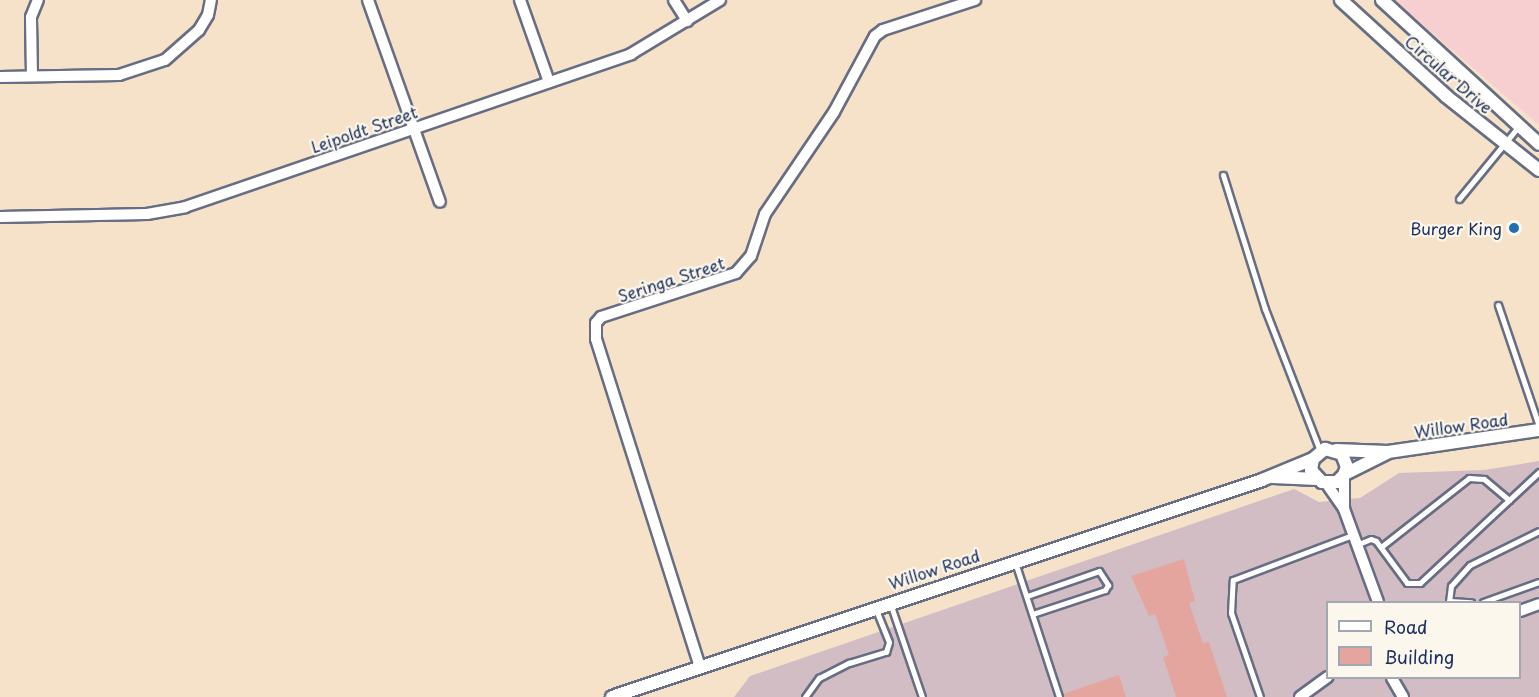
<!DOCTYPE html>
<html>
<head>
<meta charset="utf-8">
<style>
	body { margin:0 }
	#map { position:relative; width:1539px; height:697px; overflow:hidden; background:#f5e2c8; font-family:"Playpen Sans",sans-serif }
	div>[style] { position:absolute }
	.built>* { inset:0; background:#f7cfd0 }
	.industrial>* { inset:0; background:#d2bdc5 }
	.building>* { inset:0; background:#e5a59f }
	.roads { filter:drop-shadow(2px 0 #676e83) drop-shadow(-2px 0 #676e83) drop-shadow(0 2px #676e83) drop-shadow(0 -2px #676e83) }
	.service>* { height:5px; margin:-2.5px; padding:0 2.5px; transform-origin:2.5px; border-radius:2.5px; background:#fff }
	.minor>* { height:10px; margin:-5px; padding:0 5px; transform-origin:5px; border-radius:5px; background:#fff }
	.tertiary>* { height:12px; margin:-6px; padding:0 6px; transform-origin:6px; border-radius:6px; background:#fff }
	.dots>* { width:16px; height:16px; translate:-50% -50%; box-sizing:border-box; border:3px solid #fbf7ec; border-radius:50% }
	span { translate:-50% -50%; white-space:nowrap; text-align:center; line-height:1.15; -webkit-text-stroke:4.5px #fbf7ec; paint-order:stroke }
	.street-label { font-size:16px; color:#1b2f5e }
	.poi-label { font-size:16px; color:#1b2f5e }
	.right { translate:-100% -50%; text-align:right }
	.legend { position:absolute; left:1326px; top:601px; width:195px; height:78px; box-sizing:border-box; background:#fbf7ec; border:2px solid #a1a7b3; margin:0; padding:8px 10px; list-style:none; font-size:18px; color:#1b2f5e }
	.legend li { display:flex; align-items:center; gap:12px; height:30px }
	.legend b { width:30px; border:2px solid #a1a7b3 }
</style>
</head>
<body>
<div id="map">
	<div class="built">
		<div style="clip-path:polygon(1394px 0,1539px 0,1539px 125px)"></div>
	</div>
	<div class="industrial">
		<div style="clip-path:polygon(evenodd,1539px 461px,1539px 697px,734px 697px,750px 676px,1294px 489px,1319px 502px,1360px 498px,1399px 473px,1484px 470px,1539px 461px,1328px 602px,1520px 602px,1520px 678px,1328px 678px,1328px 602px)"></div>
	</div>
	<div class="building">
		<div style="clip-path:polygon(1184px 559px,1195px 601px,1189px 603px,1203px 643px,1209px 642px,1227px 697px,1176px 697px,1163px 657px,1169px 655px,1155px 614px,1149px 616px,1131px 576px)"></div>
		<div style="clip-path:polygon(1119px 675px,1126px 697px,1064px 697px,1063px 694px)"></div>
	</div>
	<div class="roads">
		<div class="service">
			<div style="left:1223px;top:175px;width:140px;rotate:72.6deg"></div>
			<div style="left:1265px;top:309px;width:152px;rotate:68.8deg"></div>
			<div style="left:1459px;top:199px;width:94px;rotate:-50.6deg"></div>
			<div style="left:1498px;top:305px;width:128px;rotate:71.3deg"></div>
			<div style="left:1356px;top:545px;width:16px;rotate:-22deg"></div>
			<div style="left:1371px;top:539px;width:5px;rotate:22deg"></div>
			<div style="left:1376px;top:541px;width:52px;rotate:53.6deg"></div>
			<div style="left:1407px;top:583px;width:13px"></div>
			<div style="left:1420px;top:583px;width:163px;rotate:-43deg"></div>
			<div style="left:1381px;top:547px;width:112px;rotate:-38.1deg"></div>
			<div style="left:1469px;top:478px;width:15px;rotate:4deg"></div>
			<div style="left:1484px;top:479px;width:33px;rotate:40deg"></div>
			<div style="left:1015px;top:562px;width:142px;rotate:71.9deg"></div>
			<div style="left:1027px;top:596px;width:76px;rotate:-19.1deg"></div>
			<div style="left:1099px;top:571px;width:17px;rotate:57deg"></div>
			<div style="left:1108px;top:585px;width:6px;rotate:121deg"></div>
			<div style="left:1105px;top:590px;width:76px;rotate:161.6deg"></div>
			<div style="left:1449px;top:601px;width:22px;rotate:3deg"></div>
			<div style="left:1449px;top:602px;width:16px;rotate:-83deg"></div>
			<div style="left:1451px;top:586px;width:28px;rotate:-48deg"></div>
			<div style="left:1470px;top:565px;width:77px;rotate:-26.2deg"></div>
			<div style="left:1483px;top:602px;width:59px;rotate:-19.7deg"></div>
			<div style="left:890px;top:603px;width:99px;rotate:71.2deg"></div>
			<div style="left:805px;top:697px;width:24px;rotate:-54deg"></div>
			<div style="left:819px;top:678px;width:34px;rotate:-27deg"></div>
			<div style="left:849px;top:663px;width:39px;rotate:-17deg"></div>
			<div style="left:886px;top:652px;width:10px;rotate:-73deg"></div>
			<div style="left:889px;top:642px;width:35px;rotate:-112deg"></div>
			<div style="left:1260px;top:697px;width:89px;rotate:-109deg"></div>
			<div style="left:1231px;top:613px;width:33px;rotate:-87deg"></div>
			<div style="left:1233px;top:580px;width:128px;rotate:-20.6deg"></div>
		</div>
		<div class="minor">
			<div style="left:368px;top:0;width:214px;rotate:70.4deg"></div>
			<div style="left:520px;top:0;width:87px;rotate:70.5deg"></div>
			<div style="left:674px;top:0;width:25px;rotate:58deg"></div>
			<div style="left:32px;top:76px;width:59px;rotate:-91deg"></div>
			<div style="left:31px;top:17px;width:18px;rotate:-68deg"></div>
			<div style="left:0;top:77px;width:119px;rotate:-1deg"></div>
			<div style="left:119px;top:75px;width:48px;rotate:-18.1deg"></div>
			<div style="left:165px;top:60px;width:45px;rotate:-41.4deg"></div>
			<div style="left:199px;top:30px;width:17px;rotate:-59deg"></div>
			<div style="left:208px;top:15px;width:15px;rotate:-79deg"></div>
			<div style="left:0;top:217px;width:147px;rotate:-1.2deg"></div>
			<div style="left:147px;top:214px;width:39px;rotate:-10deg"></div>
			<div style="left:185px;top:207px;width:472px;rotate:-18.9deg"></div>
			<div style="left:631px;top:54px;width:104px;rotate:-31.2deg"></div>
			<div style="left:1344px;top:475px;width:34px;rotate:90deg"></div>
			<div style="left:1344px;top:509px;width:99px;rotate:69.9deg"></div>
			<div style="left:1326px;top:483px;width:32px;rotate:55deg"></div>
			<div style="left:1520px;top:611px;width:20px;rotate:-20deg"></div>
			<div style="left:700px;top:667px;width:344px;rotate:-107.6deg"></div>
			<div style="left:596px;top:339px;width:16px;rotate:-90deg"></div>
			<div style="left:596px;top:323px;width:8px;rotate:-50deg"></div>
			<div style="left:601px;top:317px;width:142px;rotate:-18.1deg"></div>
			<div style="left:736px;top:273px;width:23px;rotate:-49deg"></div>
			<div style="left:751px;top:256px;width:44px;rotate:-71.6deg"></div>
			<div style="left:765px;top:214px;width:123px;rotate:-55.9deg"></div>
			<div style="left:834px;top:112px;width:86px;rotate:-61.7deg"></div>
			<div style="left:875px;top:36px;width:10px;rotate:-37deg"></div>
			<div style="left:883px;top:30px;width:97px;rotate:-18.1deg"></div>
			<div style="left:1392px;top:678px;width:22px;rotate:60deg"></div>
			<div style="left:1300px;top:697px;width:34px;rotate:-36deg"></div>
		</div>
		<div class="tertiary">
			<div style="left:1341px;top:0;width:142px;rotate:42.4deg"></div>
			<div style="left:1446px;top:96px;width:119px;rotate:38.5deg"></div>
			<div style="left:1382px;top:0;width:213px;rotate:42.5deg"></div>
			<div style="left:1336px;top:450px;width:52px;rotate:2.2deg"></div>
			<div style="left:1388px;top:452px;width:153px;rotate:-8.3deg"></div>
			<div style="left:1345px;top:474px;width:47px;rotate:-26.6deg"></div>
			<div style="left:1273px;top:477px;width:44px;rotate:2.6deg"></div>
			<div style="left:612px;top:697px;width:685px;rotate:-18.46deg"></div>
			<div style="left:1262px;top:480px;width:55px;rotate:-22.4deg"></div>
			<div style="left:1313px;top:459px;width:16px;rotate:-40deg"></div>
			<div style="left:1325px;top:449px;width:18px;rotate:16deg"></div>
			<div style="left:1342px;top:454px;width:14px;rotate:69deg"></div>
			<div style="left:1347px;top:467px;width:9px;rotate:111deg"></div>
			<div style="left:1344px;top:475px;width:10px;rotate:135deg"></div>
			<div style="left:1337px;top:482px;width:15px;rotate:180deg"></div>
			<div style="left:1322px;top:482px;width:16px;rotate:-133deg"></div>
			<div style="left:1311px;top:470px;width:11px;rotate:-80deg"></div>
		</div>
	</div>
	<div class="dots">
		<div style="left:1514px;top:228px;background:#1f6fb2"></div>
	</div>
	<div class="street-label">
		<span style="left:1449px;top:74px;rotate:41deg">Circular Drive</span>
		<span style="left:364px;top:129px;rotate:-19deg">Leipoldt Street</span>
		<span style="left:671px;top:279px;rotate:-18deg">Seringa Street</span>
		<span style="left:1461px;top:425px;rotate:-8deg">Willow Road</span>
		<span style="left:934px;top:569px;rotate:-18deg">Willow Road</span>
	</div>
	<div class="poi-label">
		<span class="right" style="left:1502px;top:228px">Burger King</span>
	</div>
	<ul class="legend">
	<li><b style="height:8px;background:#fff"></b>Road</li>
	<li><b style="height:16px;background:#e5a59f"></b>Building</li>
	</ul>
</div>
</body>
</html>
